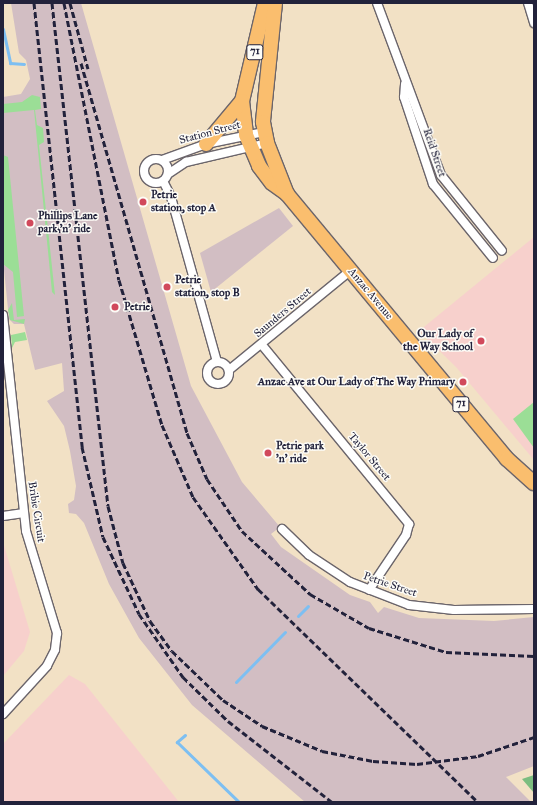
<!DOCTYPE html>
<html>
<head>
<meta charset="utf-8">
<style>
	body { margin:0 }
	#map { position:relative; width:537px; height:805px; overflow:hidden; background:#f2e1c5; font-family:"IM FELL Great Primer",serif }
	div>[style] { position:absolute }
	.built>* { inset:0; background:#f7d0cc }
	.industrial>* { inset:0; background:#d2bec3 }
	.green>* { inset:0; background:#9bde96 }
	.forest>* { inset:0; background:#7cbd7f }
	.stream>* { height:3px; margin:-1.5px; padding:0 1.5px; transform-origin:1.5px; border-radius:1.5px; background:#7dbff2 }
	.roads { filter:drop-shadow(1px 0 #6b656b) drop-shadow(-1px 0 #6b656b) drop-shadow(0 1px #6b656b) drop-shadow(0 -1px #6b656b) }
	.street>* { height:8px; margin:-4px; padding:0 4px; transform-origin:4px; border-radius:4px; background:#fff }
	.street>.ring { margin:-4px; padding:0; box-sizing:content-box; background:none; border:8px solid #fff; border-radius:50% }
	.highway>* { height:14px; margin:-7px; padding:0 7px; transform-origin:7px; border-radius:7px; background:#fabe6e }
	.rail>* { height:3px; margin-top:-1.5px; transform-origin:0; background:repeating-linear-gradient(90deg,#22223b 0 6px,transparent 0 9px) }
	.dots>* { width:11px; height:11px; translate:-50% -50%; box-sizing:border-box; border:2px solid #fdfcf7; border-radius:50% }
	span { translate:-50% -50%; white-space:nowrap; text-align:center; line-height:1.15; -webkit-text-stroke:3px #fdfcf7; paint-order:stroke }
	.shield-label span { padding:1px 3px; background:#fdfcf7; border:1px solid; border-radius:3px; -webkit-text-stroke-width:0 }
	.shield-label { font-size:10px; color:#22223b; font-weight:700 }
	.street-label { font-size:11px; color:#22223b }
	.poi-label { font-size:11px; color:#22223b; font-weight:700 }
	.left { translate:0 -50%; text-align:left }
	.right { translate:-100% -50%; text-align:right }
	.frame { position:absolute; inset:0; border:4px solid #22223b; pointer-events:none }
</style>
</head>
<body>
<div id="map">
	<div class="built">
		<div style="clip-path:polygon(534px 237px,534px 460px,456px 367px,419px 331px)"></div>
		<div style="clip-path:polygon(3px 542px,30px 632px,24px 651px,3px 676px)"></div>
		<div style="clip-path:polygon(69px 675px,85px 684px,179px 802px,3px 802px,3px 744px)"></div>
	</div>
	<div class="industrial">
		<div style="clip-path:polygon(11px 3px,81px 3px,191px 386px,242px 482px,280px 527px,271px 534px,281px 547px,350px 595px,370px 602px,378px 613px,384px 607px,419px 618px,494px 621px,534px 617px,534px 766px,506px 777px,531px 802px,305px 802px,192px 705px,139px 638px,109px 584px,84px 523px,76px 514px,69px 513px,68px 504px,74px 500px,76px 486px,70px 451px,64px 426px,47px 401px,64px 391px,62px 363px,35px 370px,24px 324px,14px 324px,9px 319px,3px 260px,3px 97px,21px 94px,30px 79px,26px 60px,19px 53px)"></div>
		<div style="clip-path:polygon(279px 208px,293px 226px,211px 292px,200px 253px)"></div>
	</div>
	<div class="green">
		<div style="clip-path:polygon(32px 95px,40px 97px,41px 109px,35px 110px,37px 125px,43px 128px,44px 142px,39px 145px,55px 295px,52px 292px,34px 110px,3px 113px,3px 143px,3px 104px,22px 102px)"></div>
		<div style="clip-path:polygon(3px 155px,8px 157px,24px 316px,17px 317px,13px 272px,3px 264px)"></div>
		<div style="clip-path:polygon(12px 303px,14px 320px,25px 319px,24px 324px,10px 320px,8px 310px)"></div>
		<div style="clip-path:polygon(25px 332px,27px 340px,15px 342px,12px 348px,11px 335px)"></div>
		<div style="clip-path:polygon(534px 402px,534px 448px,513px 419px)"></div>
	</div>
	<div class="forest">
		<div style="clip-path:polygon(534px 775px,534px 793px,522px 779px)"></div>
	</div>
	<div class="stream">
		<div style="left:3px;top:29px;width:35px;rotate:78deg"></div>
		<div style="left:10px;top:63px;width:14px;rotate:4deg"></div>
		<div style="left:298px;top:616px;width:14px;rotate:-45deg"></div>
		<div style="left:236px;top:682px;width:70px;rotate:-45.6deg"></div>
		<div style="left:185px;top:735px;width:11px;rotate:139deg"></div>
		<div style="left:177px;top:742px;width:86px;rotate:44.1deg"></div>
	</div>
	<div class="roads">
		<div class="street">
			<div style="left:377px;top:3px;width:184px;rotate:69.6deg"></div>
			<div style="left:441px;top:175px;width:97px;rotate:51.2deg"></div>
			<div style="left:528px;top:3px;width:21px;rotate:73deg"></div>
			<div style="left:405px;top:84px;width:13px;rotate:94deg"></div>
			<div style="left:404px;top:97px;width:92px;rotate:71.6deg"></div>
			<div style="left:433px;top:184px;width:95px;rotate:51deg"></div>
			<div class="ring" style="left:144px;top:159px;width:16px;height:16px"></div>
			<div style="left:162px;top:160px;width:47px;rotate:-20deg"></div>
			<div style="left:206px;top:144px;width:59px;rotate:-11.7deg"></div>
			<div style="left:168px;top:174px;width:22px;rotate:-34deg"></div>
			<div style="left:186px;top:162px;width:83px;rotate:-13.2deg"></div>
			<div style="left:163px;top:181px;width:18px;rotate:63deg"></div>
			<div style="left:171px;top:197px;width:171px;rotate:74.4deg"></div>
			<div style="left:3px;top:315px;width:217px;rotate:83.9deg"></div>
			<div style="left:26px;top:531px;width:107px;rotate:73.1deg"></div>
			<div style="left:57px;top:633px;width:17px;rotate:97deg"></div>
			<div style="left:55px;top:650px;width:18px;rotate:117deg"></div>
			<div style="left:47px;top:666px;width:65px;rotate:132.5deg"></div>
			<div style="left:262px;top:345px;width:232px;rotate:50.6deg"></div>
			<div style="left:409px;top:524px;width:11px;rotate:105deg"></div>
			<div style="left:406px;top:535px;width:66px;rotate:123.9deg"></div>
			<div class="ring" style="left:207px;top:362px;width:14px;height:14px"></div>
			<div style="left:229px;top:370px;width:156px;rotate:-39.3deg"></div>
			<div style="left:3px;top:516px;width:21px;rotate:-8deg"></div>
			<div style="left:282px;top:529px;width:37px;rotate:44deg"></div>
			<div style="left:309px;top:555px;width:49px;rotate:33.4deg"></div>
			<div style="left:350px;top:582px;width:63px;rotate:21.3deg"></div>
			<div style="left:409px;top:605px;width:45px;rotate:6.3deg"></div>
			<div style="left:454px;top:610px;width:80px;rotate:-0.7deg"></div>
		</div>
		<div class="highway">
			<div style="left:265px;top:3px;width:101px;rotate:103.2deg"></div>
			<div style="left:242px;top:101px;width:34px;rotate:83deg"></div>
			<div style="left:246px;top:135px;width:34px;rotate:67deg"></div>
			<div style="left:259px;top:166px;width:21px;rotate:53deg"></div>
			<div style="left:272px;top:183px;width:19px;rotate:36deg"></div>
			<div style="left:287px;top:194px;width:344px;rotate:50.3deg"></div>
			<div style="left:507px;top:459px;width:36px;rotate:42deg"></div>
			<div style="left:275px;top:3px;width:120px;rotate:95.8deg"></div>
			<div style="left:263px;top:122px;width:21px;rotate:79deg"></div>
			<div style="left:267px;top:143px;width:55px;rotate:68.6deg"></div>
			<div style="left:206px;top:144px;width:56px;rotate:-50.1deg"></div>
		</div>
	</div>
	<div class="rail">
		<div style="left:34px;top:3px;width:447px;rotate:83.8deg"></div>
		<div style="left:82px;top:447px;width:92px;rotate:76.9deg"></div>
		<div style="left:103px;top:537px;width:85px;rotate:64.9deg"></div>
		<div style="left:139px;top:614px;width:77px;rotate:55.1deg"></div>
		<div style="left:183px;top:677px;width:63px;rotate:44.4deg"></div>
		<div style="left:228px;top:721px;width:132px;rotate:37.9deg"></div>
		<div style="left:52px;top:3px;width:506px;rotate:83.65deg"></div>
		<div style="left:108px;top:506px;width:59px;rotate:75.3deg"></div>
		<div style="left:123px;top:563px;width:64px;rotate:65deg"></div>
		<div style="left:150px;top:621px;width:37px;rotate:54deg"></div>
		<div style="left:172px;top:651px;width:71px;rotate:43.9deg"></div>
		<div style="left:223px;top:700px;width:47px;rotate:33.7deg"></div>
		<div style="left:262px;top:726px;width:65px;rotate:22.6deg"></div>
		<div style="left:322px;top:751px;width:52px;rotate:11.1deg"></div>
		<div style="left:373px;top:761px;width:44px;rotate:3.9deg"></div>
		<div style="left:417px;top:764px;width:62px;rotate:-7.5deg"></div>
		<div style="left:478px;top:756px;width:59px;rotate:-18.7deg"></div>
		<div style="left:64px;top:3px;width:282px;rotate:78.8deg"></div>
		<div style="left:119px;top:280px;width:151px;rotate:73.5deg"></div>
		<div style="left:162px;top:425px;width:78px;rotate:66.7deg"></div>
		<div style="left:193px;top:497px;width:113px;rotate:54.8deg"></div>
		<div style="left:258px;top:589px;width:306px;rotate:44.1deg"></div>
		<div style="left:70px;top:3px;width:68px;rotate:74.7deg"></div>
		<div style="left:81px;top:63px;width:385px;rotate:74deg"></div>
		<div style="left:187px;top:433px;width:50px;rotate:66.5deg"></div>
		<div style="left:207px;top:479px;width:63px;rotate:56.1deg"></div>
		<div style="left:242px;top:531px;width:93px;rotate:42.8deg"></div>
		<div style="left:310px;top:594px;width:68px;rotate:30deg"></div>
		<div style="left:369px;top:628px;width:81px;rotate:17.3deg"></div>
		<div style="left:446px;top:652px;width:88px;rotate:2.6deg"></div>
	</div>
	<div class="dots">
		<div style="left:143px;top:202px;background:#d1495b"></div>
		<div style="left:30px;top:223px;background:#d1495b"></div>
		<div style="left:167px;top:287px;background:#d1495b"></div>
		<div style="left:115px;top:307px;background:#d1495b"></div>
		<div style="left:481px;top:341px;background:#d1495b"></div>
		<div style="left:463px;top:382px;background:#d1495b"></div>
		<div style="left:268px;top:453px;background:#d1495b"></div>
	</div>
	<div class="shield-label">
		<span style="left:255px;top:52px">71</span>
		<span style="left:461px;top:404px">71</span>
	</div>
	<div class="street-label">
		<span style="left:210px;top:133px;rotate:-15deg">Station Street</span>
		<span style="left:434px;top:153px;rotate:71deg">Reid Street</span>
		<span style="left:370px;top:294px;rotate:50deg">Anzac Avenue</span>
		<span style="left:283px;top:313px;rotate:-40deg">Saunders Street</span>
		<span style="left:369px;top:457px;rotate:50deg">Taylor Street</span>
		<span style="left:36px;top:512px;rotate:81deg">Bribie Circuit</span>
		<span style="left:390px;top:585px;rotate:19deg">Petrie Street</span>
	</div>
	<div class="poi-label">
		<span class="left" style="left:151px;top:202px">Petrie<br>station, stop A</span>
		<span class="left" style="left:38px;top:223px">Phillips Lane<br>park 'n' ride</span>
		<span class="left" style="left:175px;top:287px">Petrie<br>station, stop B</span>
		<span class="left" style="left:124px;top:307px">Petrie</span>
		<span class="right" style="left:473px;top:341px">Our Lady of<br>the Way School</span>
		<span class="right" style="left:455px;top:382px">Anzac Ave at Our Lady of The Way Primary</span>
		<span class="left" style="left:276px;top:453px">Petrie park<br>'n' ride</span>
	</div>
	<div class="frame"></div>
</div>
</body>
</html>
